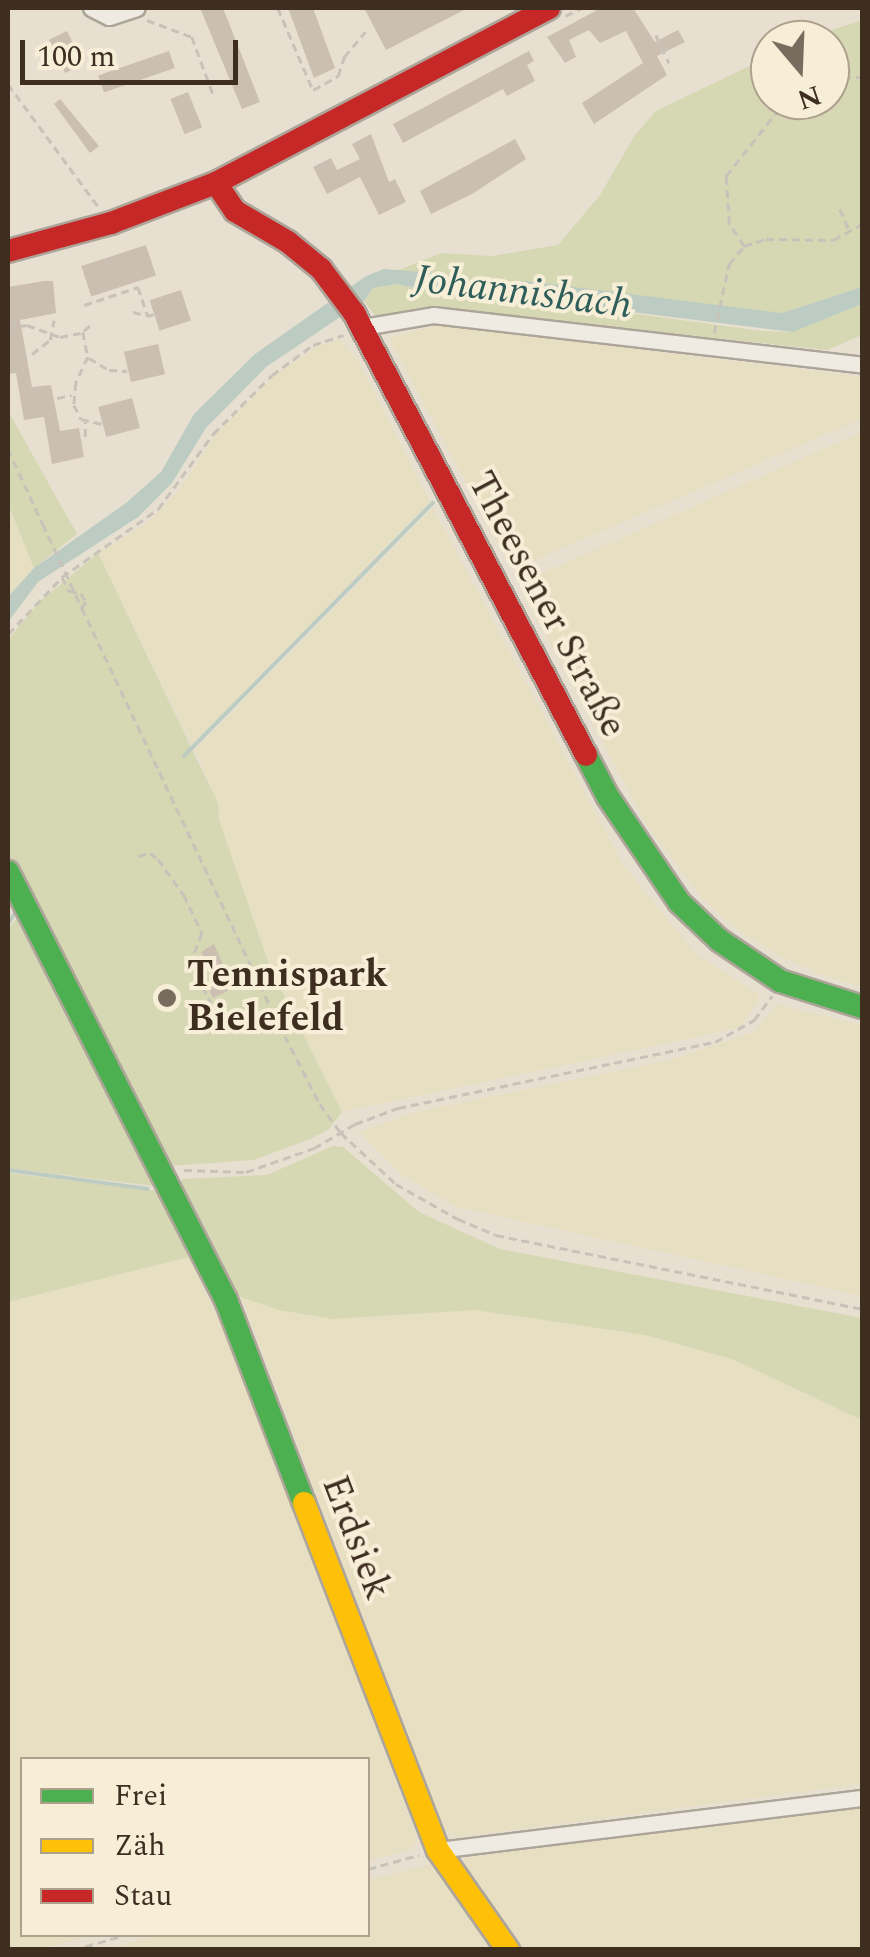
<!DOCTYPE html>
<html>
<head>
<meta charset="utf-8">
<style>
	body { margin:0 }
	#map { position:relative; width:870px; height:1957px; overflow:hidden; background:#e7e0d1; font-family:Spectral,serif }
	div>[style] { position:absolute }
	.farmland>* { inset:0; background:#e6dfc2 }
	.green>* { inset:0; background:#d6d7b3 }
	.water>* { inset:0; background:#bcccc2 }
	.stream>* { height:4px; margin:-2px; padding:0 2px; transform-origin:2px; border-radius:2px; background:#bcccc2 }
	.building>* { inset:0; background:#cbbfb2; transform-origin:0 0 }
	.path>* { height:2.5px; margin-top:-1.25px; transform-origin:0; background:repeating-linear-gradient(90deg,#c8c2b9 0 8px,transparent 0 13px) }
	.roads { filter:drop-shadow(2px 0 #ada599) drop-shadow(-2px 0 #ada599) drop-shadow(0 2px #ada599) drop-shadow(0 -2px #ada599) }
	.street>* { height:15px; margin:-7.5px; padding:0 7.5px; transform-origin:7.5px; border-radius:7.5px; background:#efebe3 }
	.fast>* { height:22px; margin:-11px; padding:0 11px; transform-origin:11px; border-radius:11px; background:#4caf50 }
	.slow>* { height:22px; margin:-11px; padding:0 11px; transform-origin:11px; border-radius:11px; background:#ffc107 }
	.jam>* { height:22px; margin:-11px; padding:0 11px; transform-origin:11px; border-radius:11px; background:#c62828 }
	.path-bridge>* { height:2.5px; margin-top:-1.25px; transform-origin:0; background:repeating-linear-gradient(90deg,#c8c2b9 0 8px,transparent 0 13px) }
	.dots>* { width:28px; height:28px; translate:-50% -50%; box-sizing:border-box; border:5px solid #f7eed8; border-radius:50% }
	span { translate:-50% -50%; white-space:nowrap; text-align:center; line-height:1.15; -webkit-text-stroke:8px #f7eed8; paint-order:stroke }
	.street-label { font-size:38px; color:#3d2e20 }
	.poi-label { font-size:38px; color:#3d2e20; font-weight:700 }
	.left { translate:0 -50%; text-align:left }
	.water-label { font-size:40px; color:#2f5d5a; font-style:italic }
	.frame { position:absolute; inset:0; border:10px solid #3d2e20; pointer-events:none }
	.legend { position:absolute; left:20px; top:1757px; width:350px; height:180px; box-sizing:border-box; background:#f7eed8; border:2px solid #ada18e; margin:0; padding:12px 18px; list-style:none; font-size:30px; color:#3d2e20 }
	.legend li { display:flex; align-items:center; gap:20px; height:50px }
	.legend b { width:50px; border:2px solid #ada18e }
	.north { position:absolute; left:750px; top:20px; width:100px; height:100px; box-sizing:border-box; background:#f7eed8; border:2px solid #ada18e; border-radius:50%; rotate:161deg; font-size:28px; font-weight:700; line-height:40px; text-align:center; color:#3d2e20 }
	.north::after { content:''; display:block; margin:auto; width:35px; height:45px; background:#786c5e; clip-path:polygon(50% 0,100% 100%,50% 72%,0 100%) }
	.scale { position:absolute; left:20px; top:40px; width:218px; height:45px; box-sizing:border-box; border:5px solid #3d2e20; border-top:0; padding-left:12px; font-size:30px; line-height:35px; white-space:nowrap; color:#3d2e20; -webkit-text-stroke:8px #f7eed8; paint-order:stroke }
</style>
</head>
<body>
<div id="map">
	<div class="farmland">
		<div style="clip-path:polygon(438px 325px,857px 376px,862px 377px,862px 419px,516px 568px,510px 566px,389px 338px)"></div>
		<div style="clip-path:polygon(339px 339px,356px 357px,430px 502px,192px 745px,98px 553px,145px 525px,179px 491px,215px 436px,273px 377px,316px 347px)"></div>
		<div style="clip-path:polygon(862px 432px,862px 987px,819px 974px,776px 954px,736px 929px,702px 898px,646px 824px,521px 589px,524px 581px)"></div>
		<div style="clip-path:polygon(8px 504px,34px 568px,8px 597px)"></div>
		<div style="clip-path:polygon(433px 508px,624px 866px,697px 955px,757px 993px,759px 1001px,739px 1028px,342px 1112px,270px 967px,219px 820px,218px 803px,195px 750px)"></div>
		<div style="clip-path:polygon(777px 1004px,862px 1025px,862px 1296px,457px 1207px,403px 1176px,359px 1132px,412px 1113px,670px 1060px,754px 1032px)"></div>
		<div style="clip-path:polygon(189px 1257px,237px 1359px,417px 1838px,412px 1849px,368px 1861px,368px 1760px,22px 1760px,22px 1934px,96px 1935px,40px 1949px,8px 1950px,8px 1302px)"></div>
		<div style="clip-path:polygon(241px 1297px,279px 1310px,333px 1319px,475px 1310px,645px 1335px,732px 1359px,862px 1420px,862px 1784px,458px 1837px,445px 1831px)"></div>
		<div style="clip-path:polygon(862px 1806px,862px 1949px,521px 1949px,460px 1873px,464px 1858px)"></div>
		<div style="clip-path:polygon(431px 1864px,499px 1949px,103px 1950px,160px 1935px,368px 1934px,368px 1880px)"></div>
	</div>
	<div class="green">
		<div style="clip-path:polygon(862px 20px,862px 287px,782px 313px,474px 284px,434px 273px,396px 271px,441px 253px,492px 256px,558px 245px,600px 195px,635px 135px,656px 111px,770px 56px,770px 100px,830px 100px,830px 40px,802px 40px)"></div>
		<div style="clip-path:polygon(397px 284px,470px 300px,528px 299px,761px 331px,793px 332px,862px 304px,862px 335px,827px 350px,436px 308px,377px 318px,364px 301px,373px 288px)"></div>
		<div style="clip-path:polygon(8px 411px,77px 534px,34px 568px,8px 504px)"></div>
		<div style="clip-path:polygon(98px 553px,218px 803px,219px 820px,270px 967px,342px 1112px,329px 1129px,310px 1139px,254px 1160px,169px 1166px,8px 855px,8px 640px,38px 603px)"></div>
		<div style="clip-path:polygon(19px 915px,153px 1186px,8px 1168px,8px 930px)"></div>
		<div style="clip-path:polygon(333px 1146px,343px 1147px,419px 1212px,500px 1249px,862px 1318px,862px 1420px,732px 1359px,645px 1335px,475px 1310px,333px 1319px,279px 1310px,241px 1297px,230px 1287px,179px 1187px,182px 1179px,267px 1175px)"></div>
		<div style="clip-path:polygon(8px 1173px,156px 1191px,189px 1257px,8px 1302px)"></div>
	</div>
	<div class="water">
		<div style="clip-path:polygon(384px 269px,434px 273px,474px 284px,526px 281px,782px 313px,862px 287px,862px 304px,793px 332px,528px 299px,470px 300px,397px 284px,373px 288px,364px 301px,266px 367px,206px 428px,172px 483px,138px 517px,38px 582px,8px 622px,8px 597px,34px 568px,126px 503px,161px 472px,194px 414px,255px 354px,366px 276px)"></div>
	</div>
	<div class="stream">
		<div style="left:184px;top:756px;width:355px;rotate:-45.5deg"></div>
		<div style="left:8px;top:924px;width:13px;rotate:-58deg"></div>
		<div style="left:8px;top:1170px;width:141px;rotate:7.7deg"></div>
	</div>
	<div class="building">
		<div style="clip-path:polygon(200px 8px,223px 8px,260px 102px,242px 109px)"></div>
		<div style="clip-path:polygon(288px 8px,313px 8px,335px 68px,314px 78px)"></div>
		<div style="clip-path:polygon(364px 8px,468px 8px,386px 50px)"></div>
		<div style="clip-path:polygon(601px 8px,633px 8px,655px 42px,678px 30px,685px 42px,657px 56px,667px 75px,594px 124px,582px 103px,643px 63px,626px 31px,600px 43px,589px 30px,569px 40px,576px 57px,565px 63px,547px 37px)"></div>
		<div style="left:67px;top:31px;width:37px;height:20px;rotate:64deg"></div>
		<div style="left:169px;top:51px;width:18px;height:75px;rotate:71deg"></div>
		<div style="clip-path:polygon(529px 51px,534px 61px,527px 65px,535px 81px,507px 96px,503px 89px,403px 143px,393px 124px)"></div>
		<div style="left:188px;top:92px;width:38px;height:19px;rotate:68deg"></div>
		<div style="clip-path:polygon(60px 99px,99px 146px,90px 153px,54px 104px)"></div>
		<div style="clip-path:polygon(371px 134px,389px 182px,395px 179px,406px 202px,379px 215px,360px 177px,327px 194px,313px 167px,331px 158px,337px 170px,360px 159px,352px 144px)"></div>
		<div style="clip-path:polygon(515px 139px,526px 159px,472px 194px,431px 214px,420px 191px)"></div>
		<div style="left:146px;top:245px;width:32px;height:68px;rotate:72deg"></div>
		<div style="clip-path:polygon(44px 281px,53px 281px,56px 313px,20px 320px,32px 387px,51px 385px,60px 431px,79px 428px,84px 457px,52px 464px,44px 417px,24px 420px,16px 373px,8px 374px,8px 287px)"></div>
		<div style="left:181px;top:290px;width:32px;height:33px;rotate:72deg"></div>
		<div style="left:158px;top:344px;width:31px;height:35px;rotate:77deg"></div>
		<div style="left:132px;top:398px;width:31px;height:35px;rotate:75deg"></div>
		<div style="clip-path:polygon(214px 944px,233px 988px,213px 998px,208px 988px,215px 985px,215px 979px,201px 952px)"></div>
	</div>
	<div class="path">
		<div style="left:278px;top:8px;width:89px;rotate:66.9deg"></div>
		<div style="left:313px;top:90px;width:29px;rotate:-29deg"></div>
		<div style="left:338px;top:76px;width:20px;rotate:-72deg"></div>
		<div style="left:344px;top:57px;width:33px;rotate:-50deg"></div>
		<div style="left:565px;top:16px;width:19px;rotate:-25deg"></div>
		<div style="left:147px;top:20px;width:48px;rotate:20.7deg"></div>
		<div style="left:192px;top:37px;width:61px;rotate:69.8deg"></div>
		<div style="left:656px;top:35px;width:31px;rotate:65deg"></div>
		<div style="left:830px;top:78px;width:32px;rotate:-2deg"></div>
		<div style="left:8px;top:84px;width:152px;rotate:53.6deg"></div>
		<div style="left:840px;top:209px;width:24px;rotate:66deg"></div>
		<div style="left:744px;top:246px;width:27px;rotate:-124deg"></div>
		<div style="left:729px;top:224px;width:48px;rotate:-93.6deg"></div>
		<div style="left:726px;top:176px;width:97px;rotate:-51.7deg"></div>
		<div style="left:84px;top:305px;width:57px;rotate:-18.4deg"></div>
		<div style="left:138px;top:287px;width:31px;rotate:71deg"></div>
		<div style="left:148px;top:316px;width:6px;rotate:-18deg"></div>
		<div style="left:133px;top:312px;width:13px;rotate:13deg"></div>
		<div style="left:90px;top:326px;width:9px;rotate:139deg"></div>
		<div style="left:83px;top:332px;width:25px;rotate:79deg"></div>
		<div style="left:88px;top:357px;width:29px;rotate:115deg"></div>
		<div style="left:76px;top:383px;width:22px;rotate:95deg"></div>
		<div style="left:74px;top:405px;width:16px;rotate:63deg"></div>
		<div style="left:81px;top:419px;width:22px;rotate:13deg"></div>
		<div style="left:8px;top:328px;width:19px;rotate:-9deg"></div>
		<div style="left:27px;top:325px;width:35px;rotate:20deg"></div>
		<div style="left:60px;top:337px;width:21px;rotate:-11deg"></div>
		<div style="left:714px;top:333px;width:71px;rotate:-77.7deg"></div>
		<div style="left:729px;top:264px;width:23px;rotate:-50deg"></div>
		<div style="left:744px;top:246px;width:23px;rotate:-18deg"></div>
		<div style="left:766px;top:239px;width:67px;rotate:0.9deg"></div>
		<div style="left:833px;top:240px;width:33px;rotate:-29deg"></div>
		<div style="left:32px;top:354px;width:23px;rotate:-38deg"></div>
		<div style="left:50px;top:340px;width:20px;rotate:-79deg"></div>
		<div style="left:89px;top:358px;width:23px;rotate:31deg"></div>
		<div style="left:109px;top:370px;width:18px;rotate:3deg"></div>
		<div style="left:57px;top:398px;width:15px;rotate:-11deg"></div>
		<div style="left:85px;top:437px;width:15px;rotate:-90deg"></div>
		<div style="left:8px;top:449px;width:83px;rotate:65deg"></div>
		<div style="left:62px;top:577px;width:16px;rotate:63deg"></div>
		<div style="left:69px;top:591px;width:12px;rotate:9deg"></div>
		<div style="left:81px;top:593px;width:10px;rotate:61deg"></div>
		<div style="left:86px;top:602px;width:7px;rotate:124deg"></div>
		<div style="left:82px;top:608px;width:460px;rotate:64.7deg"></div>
		<div style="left:279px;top:1024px;width:90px;rotate:62.9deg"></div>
		<div style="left:320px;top:1104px;width:36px;rotate:54deg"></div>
		<div style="left:341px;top:1133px;width:75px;rotate:42.8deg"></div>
		<div style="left:396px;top:1184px;width:71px;rotate:29.4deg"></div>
		<div style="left:458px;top:1219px;width:41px;rotate:22.8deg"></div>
		<div style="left:496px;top:1235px;width:373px;rotate:11.4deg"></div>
		<div style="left:8px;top:634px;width:79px;rotate:-46.5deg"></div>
		<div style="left:62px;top:577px;width:118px;rotate:-35.3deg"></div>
		<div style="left:158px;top:509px;width:93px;rotate:-53.7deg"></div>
		<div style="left:213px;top:434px;width:83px;rotate:-45deg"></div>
		<div style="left:272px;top:375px;width:51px;rotate:-36.2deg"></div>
		<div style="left:313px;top:345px;width:32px;rotate:-18deg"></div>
		<div style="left:138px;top:856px;width:12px;rotate:-14deg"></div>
		<div style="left:150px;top:853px;width:10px;rotate:37deg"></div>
		<div style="left:158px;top:859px;width:44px;rotate:54.2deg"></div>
		<div style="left:184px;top:895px;width:42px;rotate:64.7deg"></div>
		<div style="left:202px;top:933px;width:32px;rotate:110deg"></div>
		<div style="left:191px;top:963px;width:49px;rotate:63.4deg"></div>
		<div style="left:213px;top:1007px;width:13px;rotate:29deg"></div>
		<div style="left:184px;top:1170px;width:62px;rotate:1.8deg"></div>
		<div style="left:246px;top:1172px;width:72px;rotate:-19.4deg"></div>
		<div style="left:314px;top:1148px;width:48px;rotate:-30.3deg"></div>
		<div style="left:355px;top:1124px;width:46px;rotate:-20.4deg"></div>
		<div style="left:398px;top:1108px;width:324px;rotate:-11.8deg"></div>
		<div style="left:715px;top:1042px;width:45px;rotate:-29.4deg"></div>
		<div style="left:754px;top:1020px;width:30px;rotate:-53deg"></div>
		<div style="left:368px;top:1869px;width:53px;rotate:-15.4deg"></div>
		<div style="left:73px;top:1950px;width:57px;rotate:-16.2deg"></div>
	</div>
	<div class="roads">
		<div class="street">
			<div style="left:91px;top:8px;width:20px;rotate:27deg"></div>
			<div style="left:109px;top:17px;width:29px;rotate:-18deg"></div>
			<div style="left:363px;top:327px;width:71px;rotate:-9.7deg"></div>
			<div style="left:433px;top:315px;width:432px;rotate:6.6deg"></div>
			<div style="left:438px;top:1850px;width:427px;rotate:-7deg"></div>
		</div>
		<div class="fast">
			<div style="left:586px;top:755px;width:47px;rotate:62.4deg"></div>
			<div style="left:608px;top:797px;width:127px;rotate:55.9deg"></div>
			<div style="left:679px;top:902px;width:55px;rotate:43.5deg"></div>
			<div style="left:719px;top:940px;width:73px;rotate:33.9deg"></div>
			<div style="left:780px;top:981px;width:86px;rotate:17.6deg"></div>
			<div style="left:8px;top:872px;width:480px;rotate:63deg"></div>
			<div style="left:226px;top:1300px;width:217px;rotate:69deg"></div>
		</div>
		<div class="slow">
			<div style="left:304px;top:1503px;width:372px;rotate:68.9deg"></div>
			<div style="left:438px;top:1850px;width:122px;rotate:55deg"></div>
		</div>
		<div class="jam">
			<div style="left:216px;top:183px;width:34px;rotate:56deg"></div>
			<div style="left:235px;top:211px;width:61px;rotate:30.3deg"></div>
			<div style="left:288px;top:242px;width:43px;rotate:39.3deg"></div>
			<div style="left:321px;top:269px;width:55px;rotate:53.1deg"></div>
			<div style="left:354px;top:313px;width:499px;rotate:62.3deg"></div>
			<div style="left:8px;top:251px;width:107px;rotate:-15.2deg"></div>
			<div style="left:111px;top:223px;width:112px;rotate:-20.9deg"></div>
			<div style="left:216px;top:183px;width:376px;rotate:-27.7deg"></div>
		</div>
	</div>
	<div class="path-bridge">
		<div style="left:43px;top:524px;width:93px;rotate:65.1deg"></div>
	</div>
	<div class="dots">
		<div style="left:167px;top:998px;background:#786c5e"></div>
	</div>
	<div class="street-label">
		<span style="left:546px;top:605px;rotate:62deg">Theesener Straße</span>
		<span style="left:355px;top:1538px;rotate:69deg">Erdsiek</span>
	</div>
	<div class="poi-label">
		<span class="left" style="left:187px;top:998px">Tennispark<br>Bielefeld</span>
	</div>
	<div class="water-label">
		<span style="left:523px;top:293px;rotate:7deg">Johannisbach</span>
	</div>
	<div class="frame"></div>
	<ul class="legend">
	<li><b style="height:12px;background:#4caf50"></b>Frei</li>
	<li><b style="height:12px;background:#ffc107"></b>Zäh</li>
	<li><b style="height:12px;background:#c62828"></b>Stau</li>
	</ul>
	<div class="north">N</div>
	<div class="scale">100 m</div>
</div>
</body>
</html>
